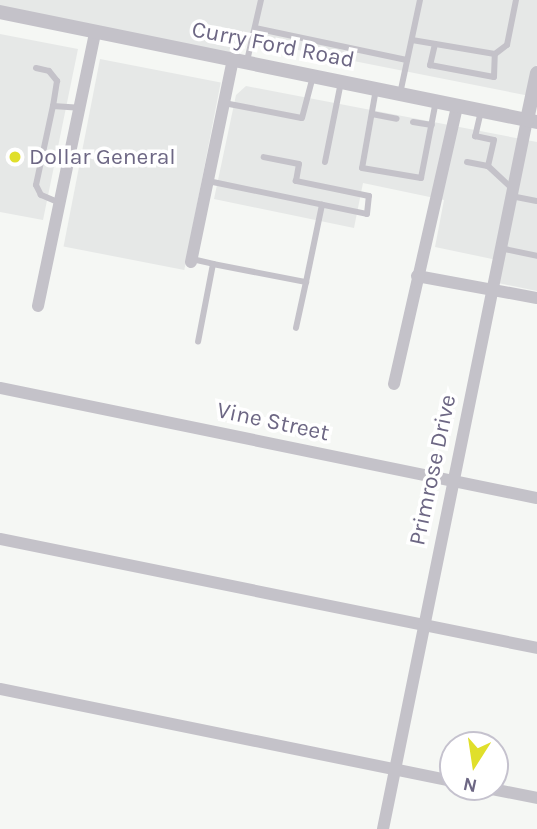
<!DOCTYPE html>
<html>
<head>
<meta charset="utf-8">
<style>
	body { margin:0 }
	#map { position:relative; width:537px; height:829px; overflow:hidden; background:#f5f7f4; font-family:Karla,sans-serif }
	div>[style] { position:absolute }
	.built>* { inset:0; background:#e6e8e7; transform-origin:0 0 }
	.service>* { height:6px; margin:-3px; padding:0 3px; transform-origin:3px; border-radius:3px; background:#c4c2c9 }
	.minor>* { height:12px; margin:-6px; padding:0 6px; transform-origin:6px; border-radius:6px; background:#c4c2c9 }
	.tertiary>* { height:14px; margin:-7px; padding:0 7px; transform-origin:7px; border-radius:7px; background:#c4c2c9 }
	.dots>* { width:19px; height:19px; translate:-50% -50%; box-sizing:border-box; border:4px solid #fff; border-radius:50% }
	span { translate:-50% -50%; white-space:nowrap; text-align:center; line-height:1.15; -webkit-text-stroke:7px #fff; paint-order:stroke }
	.street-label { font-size:23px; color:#6d6784 }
	.poi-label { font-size:23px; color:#6d6784 }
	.left { translate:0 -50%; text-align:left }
	.north { position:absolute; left:439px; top:731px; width:70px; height:70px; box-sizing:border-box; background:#fff; border:2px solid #c5c2ce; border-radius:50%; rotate:192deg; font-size:19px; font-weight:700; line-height:28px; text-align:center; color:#6d6784 }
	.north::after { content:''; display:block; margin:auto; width:24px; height:32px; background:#e0df2b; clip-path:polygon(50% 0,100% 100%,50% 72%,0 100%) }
</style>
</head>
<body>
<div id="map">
	<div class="built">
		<div style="clip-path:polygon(0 0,537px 0,537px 64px,530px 96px,243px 39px,238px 61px,0 12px)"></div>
		<div style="clip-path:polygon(0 34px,78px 49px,43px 220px,0 212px)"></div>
		<div style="left:100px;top:59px;width:123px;height:191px;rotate:11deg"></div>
		<div style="clip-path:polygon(246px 86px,537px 142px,537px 291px,493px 282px,497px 260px,435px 247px,444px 200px,363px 183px,354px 228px,214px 199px,236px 95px)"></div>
	</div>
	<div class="service">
		<div style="left:255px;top:28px;width:155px;rotate:11.9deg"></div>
		<div style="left:412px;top:40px;width:84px;rotate:9.6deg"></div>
		<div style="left:495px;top:54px;width:15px;rotate:-37deg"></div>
		<div style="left:507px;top:45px;width:46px;rotate:-78.7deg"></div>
		<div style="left:435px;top:44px;width:22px;rotate:103deg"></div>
		<div style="left:430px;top:65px;width:65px;rotate:10.6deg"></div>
		<div style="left:494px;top:77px;width:23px;rotate:-88deg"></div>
		<div style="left:247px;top:61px;width:63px;rotate:-77.1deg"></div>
		<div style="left:36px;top:68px;width:13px;rotate:13deg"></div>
		<div style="left:49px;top:71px;width:13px;rotate:51deg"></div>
		<div style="left:57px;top:81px;width:25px;rotate:99deg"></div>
		<div style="left:376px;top:89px;width:80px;rotate:100deg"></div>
		<div style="left:362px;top:168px;width:60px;rotate:9.6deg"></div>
		<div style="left:421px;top:178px;width:78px;rotate:-79deg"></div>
		<div style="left:400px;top:94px;width:96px;rotate:-78deg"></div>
		<div style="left:224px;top:103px;width:79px;rotate:10.9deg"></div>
		<div style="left:302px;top:118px;width:43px;rotate:-75.3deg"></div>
		<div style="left:481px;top:111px;width:26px;rotate:103deg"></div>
		<div style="left:475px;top:136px;width:19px;rotate:12deg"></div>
		<div style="left:494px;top:140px;width:27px;rotate:103deg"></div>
		<div style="left:488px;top:166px;width:34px;rotate:43deg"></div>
		<div style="left:372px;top:114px;width:25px;rotate:11deg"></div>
		<div style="left:413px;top:122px;width:19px;rotate:9deg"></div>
		<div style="left:325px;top:162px;width:82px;rotate:-78.7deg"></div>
		<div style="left:467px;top:162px;width:21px;rotate:11deg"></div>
		<div style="left:208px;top:181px;width:162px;rotate:11.7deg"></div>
		<div style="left:367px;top:214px;width:18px;rotate:-84deg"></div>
		<div style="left:369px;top:196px;width:75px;rotate:-168.4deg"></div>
		<div style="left:296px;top:181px;width:17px;rotate:-80deg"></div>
		<div style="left:299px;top:164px;width:36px;rotate:-169deg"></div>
		<div style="left:511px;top:196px;width:26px;rotate:11deg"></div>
		<div style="left:60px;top:203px;width:21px;rotate:-157deg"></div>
		<div style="left:41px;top:195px;width:11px;rotate:-117deg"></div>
		<div style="left:36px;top:185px;width:81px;rotate:-77.9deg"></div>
		<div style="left:53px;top:106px;width:26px;rotate:4deg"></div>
		<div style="left:500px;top:248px;width:38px;rotate:12deg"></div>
		<div style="left:192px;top:259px;width:22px;rotate:13deg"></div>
		<div style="left:213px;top:264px;width:79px;rotate:100.9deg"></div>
		<div style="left:213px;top:264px;width:95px;rotate:11deg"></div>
		<div style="left:306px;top:282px;width:47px;rotate:102.3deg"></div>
		<div style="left:306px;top:282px;width:79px;rotate:-78.3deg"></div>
	</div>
	<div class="minor">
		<div style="left:191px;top:262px;width:206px;rotate:-78.3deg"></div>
		<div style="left:417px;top:276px;width:122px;rotate:10.4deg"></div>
		<div style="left:38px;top:306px;width:280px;rotate:-78.2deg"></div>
		<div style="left:394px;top:384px;width:285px;rotate:-77.2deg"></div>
		<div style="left:0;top:388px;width:548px;rotate:11.58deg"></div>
		<div style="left:0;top:539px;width:548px;rotate:11.47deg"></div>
		<div style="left:0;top:689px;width:462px;rotate:11.5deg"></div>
		<div style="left:482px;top:787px;width:56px;rotate:11.3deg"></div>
		<div style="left:383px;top:829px;width:723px;rotate:-78.52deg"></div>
	</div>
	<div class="tertiary">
		<div style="left:0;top:12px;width:548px;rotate:11.58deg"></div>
		<div style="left:527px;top:120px;width:48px;rotate:-78deg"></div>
	</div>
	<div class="dots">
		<div style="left:15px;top:157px;background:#e0df2b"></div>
	</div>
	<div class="street-label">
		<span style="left:273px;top:45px;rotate:11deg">Curry Ford Road</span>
		<span style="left:273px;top:422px;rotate:12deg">Vine Street</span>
		<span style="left:433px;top:470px;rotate:-78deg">Primrose Drive</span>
	</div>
	<div class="poi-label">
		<span class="left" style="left:29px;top:157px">Dollar General</span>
	</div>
	<div class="north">N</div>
</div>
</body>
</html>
